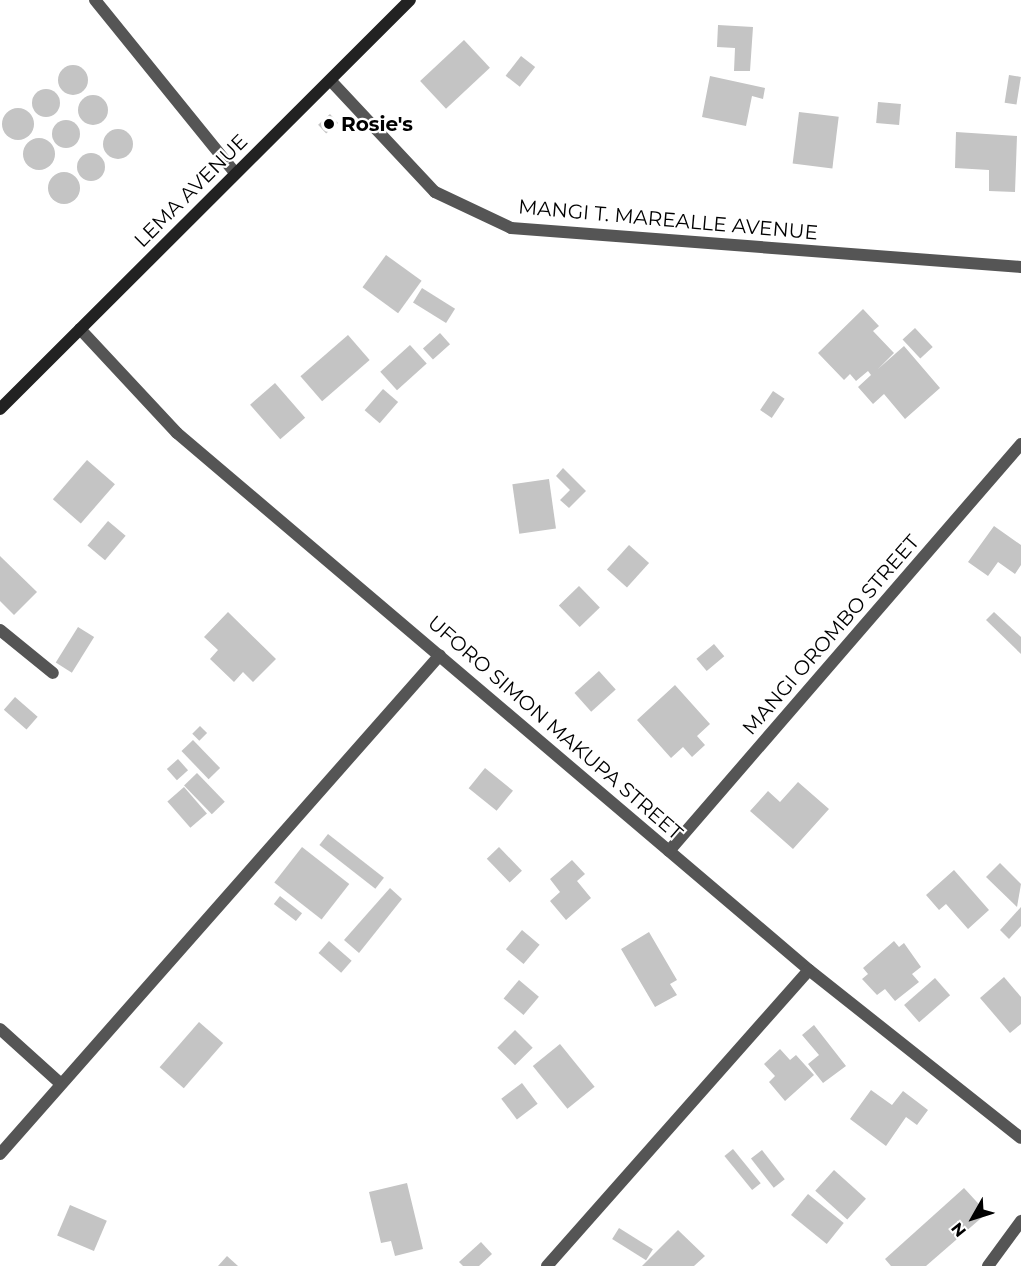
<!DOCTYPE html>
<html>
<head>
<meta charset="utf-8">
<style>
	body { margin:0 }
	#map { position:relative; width:1021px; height:1266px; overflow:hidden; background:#fff; font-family:Montserrat,sans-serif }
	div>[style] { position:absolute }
	.building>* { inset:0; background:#c4c4c4; transform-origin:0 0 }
	.round { border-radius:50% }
	.minor>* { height:12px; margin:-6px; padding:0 6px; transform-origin:6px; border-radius:6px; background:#555 }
	.secondary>* { height:12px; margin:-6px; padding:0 6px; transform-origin:6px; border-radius:6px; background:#222 }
	.dots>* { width:16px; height:16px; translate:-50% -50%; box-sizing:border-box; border:3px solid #fff; border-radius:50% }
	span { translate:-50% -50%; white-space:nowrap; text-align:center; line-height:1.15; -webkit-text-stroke:4.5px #fff; paint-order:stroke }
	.poi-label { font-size:20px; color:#000; font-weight:700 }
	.left { translate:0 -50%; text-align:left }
	.street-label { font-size:20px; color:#000 }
	.north { position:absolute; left:943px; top:1188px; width:60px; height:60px; -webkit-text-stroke:4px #fff; paint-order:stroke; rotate:231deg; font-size:16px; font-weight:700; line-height:24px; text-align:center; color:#000 }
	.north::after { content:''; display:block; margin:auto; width:21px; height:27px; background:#000; clip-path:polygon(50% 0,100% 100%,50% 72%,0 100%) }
</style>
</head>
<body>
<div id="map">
	<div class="building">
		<div style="clip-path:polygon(718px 25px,753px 27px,750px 71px,734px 71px,735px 48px,717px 47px)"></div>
		<div style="left:464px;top:40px;width:38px;height:60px;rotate:47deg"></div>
		<div style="left:521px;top:56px;width:18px;height:25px;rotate:38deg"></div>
		<div class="round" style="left:58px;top:65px;width:30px;height:30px"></div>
		<div style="left:1009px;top:75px;width:12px;height:28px;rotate:9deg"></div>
		<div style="clip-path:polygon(710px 76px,765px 88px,763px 99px,752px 96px,746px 126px,702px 117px)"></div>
		<div class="round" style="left:32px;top:89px;width:28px;height:28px"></div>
		<div class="round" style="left:78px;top:95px;width:30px;height:30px"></div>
		<div style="left:878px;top:102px;width:23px;height:21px;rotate:5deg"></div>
		<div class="round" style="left:2px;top:108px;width:32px;height:32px"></div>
		<div style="left:799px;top:112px;width:40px;height:52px;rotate:7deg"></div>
		<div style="left:330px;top:114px;width:12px;height:16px;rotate:48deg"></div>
		<div class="round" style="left:52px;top:120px;width:28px;height:28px"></div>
		<div class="round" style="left:103px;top:129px;width:30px;height:30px"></div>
		<div style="clip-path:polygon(956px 132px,1017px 136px,1015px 192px,989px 191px,989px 170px,955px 168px)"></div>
		<div class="round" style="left:23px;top:138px;width:32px;height:32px"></div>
		<div class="round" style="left:77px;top:153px;width:28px;height:28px"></div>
		<div class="round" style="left:48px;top:172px;width:32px;height:32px"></div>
		<div style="left:386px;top:255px;width:44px;height:40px;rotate:36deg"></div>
		<div style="left:422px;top:288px;width:39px;height:17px;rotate:32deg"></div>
		<div style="clip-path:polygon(863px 309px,879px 326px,873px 331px,894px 353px,878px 369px,904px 346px,940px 388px,905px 419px,884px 394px,873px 404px,858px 387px,871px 375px,868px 371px,856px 381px,850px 374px,844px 380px,818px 353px)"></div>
		<div style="left:915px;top:328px;width:26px;height:17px;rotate:47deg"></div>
		<div style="left:440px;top:333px;width:15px;height:23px;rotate:48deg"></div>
		<div style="left:348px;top:335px;width:33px;height:63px;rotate:49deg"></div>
		<div style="left:410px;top:345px;width:25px;height:40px;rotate:48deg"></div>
		<div style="left:275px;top:383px;width:46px;height:33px;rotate:49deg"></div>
		<div style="left:383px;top:389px;width:20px;height:28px;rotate:41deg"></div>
		<div style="left:773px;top:391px;width:14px;height:23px;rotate:34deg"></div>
		<div style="left:87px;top:460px;width:37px;height:52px;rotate:41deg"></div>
		<div style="clip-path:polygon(563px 468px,586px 491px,569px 508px,560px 500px,570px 490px,556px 476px)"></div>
		<div style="left:549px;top:479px;width:50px;height:37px;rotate:82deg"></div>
		<div style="left:108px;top:521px;width:23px;height:32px;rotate:40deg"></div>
		<div style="clip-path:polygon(994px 526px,1021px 545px,1021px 565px,1015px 574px,998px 562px,988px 576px,968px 562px)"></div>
		<div style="left:629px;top:545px;width:27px;height:33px;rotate:42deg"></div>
		<div style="clip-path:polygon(0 556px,37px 592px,14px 615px,0 601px)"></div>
		<div style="left:579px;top:586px;width:30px;height:28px;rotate:46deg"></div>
		<div style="clip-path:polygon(228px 612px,276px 659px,253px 682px,243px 672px,234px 682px,210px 659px,218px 650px,204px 637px)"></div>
		<div style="clip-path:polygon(994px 612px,1021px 637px,1021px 654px,986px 620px)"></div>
		<div style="left:78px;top:627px;width:19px;height:42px;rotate:32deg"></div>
		<div style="left:714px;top:644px;width:16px;height:23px;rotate:50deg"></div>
		<div style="left:599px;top:671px;width:25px;height:33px;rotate:48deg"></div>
		<div style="clip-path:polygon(675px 685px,710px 724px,697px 736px,705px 745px,692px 757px,683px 747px,671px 758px,637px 720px)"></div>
		<div style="left:15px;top:697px;width:30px;height:17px;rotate:41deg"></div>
		<div style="left:200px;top:726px;width:10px;height:11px;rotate:45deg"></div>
		<div style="left:193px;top:740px;width:39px;height:16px;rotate:46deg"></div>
		<div style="left:178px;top:759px;width:15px;height:15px;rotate:48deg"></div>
		<div style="left:485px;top:768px;width:36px;height:26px;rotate:39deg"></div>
		<div style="left:197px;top:773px;width:40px;height:18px;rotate:46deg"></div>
		<div style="clip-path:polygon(798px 782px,829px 809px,793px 849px,750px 811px,768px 791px,780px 802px)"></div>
		<div style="left:184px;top:787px;width:35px;height:22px;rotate:49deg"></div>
		<div style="left:328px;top:834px;width:71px;height:14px;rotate:38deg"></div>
		<div style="left:302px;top:847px;width:60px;height:45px;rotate:38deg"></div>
		<div style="left:499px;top:847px;width:33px;height:17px;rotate:46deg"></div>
		<div style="clip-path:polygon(572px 860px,585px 874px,577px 881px,591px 898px,566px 920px,550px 901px,560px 892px,550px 879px)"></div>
		<div style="clip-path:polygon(1000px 863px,1021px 884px,1017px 907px,986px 877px)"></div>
		<div style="clip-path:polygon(954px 870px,989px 910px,968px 929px,946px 904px,939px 910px,926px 895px)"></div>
		<div style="clip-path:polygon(390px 888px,402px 899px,359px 953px,344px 940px)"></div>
		<div style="left:280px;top:896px;width:28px;height:10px;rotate:38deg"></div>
		<div style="clip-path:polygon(1021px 907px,1021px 926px,1009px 939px,1000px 930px)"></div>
		<div style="left:522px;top:930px;width:23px;height:25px;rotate:40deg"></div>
		<div style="clip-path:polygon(649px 932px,677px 980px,670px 984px,677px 995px,655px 1007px,621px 949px)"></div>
		<div style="left:329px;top:941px;width:30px;height:16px;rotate:41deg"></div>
		<div style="clip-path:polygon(894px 941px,899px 947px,904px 943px,921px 967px,912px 974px,919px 982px,895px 1001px,885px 989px,877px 995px,862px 979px,868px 974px,863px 968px)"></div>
		<div style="clip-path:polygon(1004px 977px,1021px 997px,1021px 1024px,1010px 1033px,980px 998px)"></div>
		<div style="left:935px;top:978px;width:23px;height:41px;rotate:49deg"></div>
		<div style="left:519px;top:980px;width:26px;height:24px;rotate:40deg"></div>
		<div style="left:199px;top:1022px;width:32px;height:60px;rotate:41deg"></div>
		<div style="clip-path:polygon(814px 1025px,846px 1066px,823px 1083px,808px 1064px,819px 1055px,802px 1035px)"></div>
		<div style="left:515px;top:1030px;width:25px;height:25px;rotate:45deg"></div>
		<div style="left:560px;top:1044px;width:55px;height:35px;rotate:51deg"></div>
		<div style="clip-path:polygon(780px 1049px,790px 1060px,796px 1055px,814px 1075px,785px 1101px,769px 1082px,775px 1076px,764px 1064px)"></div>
		<div style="left:522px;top:1083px;width:26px;height:26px;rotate:53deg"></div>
		<div style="clip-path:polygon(871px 1090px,892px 1105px,903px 1091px,928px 1110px,917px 1125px,906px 1117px,886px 1146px,850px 1119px)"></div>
		<div style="left:733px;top:1149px;width:44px;height:11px;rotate:51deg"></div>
		<div style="left:762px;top:1150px;width:37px;height:14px;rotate:52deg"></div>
		<div style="left:834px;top:1170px;width:43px;height:28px;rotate:42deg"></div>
		<div style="clip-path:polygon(407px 1183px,423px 1249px,395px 1256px,391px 1241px,381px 1243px,369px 1192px)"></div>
		<div style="clip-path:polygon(964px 1188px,987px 1213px,926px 1266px,891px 1266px,885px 1259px)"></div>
		<div style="left:808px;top:1194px;width:46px;height:27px;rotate:39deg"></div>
		<div style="left:70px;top:1205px;width:40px;height:33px;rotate:23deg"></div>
		<div style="left:619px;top:1228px;width:40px;height:13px;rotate:32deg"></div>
		<div style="clip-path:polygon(678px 1230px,705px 1256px,694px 1266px,642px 1266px)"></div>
		<div style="clip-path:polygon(481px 1242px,492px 1254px,479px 1266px,463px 1266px,459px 1262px)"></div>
		<div style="clip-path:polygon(227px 1256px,238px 1266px,218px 1266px)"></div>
	</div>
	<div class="minor">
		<div style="left:95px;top:0;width:223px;rotate:51deg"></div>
		<div style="left:331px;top:81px;width:152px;rotate:46.9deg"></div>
		<div style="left:435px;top:192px;width:84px;rotate:25.3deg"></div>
		<div style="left:511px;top:228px;width:511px;rotate:4.37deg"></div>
		<div style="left:80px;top:329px;width:142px;rotate:47deg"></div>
		<div style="left:177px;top:433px;width:829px;rotate:40.35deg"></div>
		<div style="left:809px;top:970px;width:270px;rotate:38.4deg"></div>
		<div style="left:0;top:630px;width:68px;rotate:39.1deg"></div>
		<div style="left:669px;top:851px;width:538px;rotate:-49.14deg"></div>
		<div style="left:0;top:1029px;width:81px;rotate:42deg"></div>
		<div style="left:0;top:1154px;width:665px;rotate:-48.6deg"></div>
		<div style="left:547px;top:1266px;width:395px;rotate:-48.5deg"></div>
		<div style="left:988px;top:1266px;width:56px;rotate:-53.7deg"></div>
	</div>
	<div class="secondary">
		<div style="left:0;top:409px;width:579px;rotate:-44.93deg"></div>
	</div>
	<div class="dots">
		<div style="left:329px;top:124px;background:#000"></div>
	</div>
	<div class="poi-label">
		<span class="left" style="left:341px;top:124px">Rosie's</span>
	</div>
	<div class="street-label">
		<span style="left:191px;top:191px;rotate:-45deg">LEMA AVENUE</span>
		<span style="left:668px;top:220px;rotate:5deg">MANGI T. MAREALLE AVENUE</span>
		<span style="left:831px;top:635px;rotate:-49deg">MANGI OROMBO STREET</span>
		<span style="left:555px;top:728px;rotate:41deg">UFORO SIMON MAKUPA STREET</span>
	</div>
	<div class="north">N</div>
</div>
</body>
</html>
